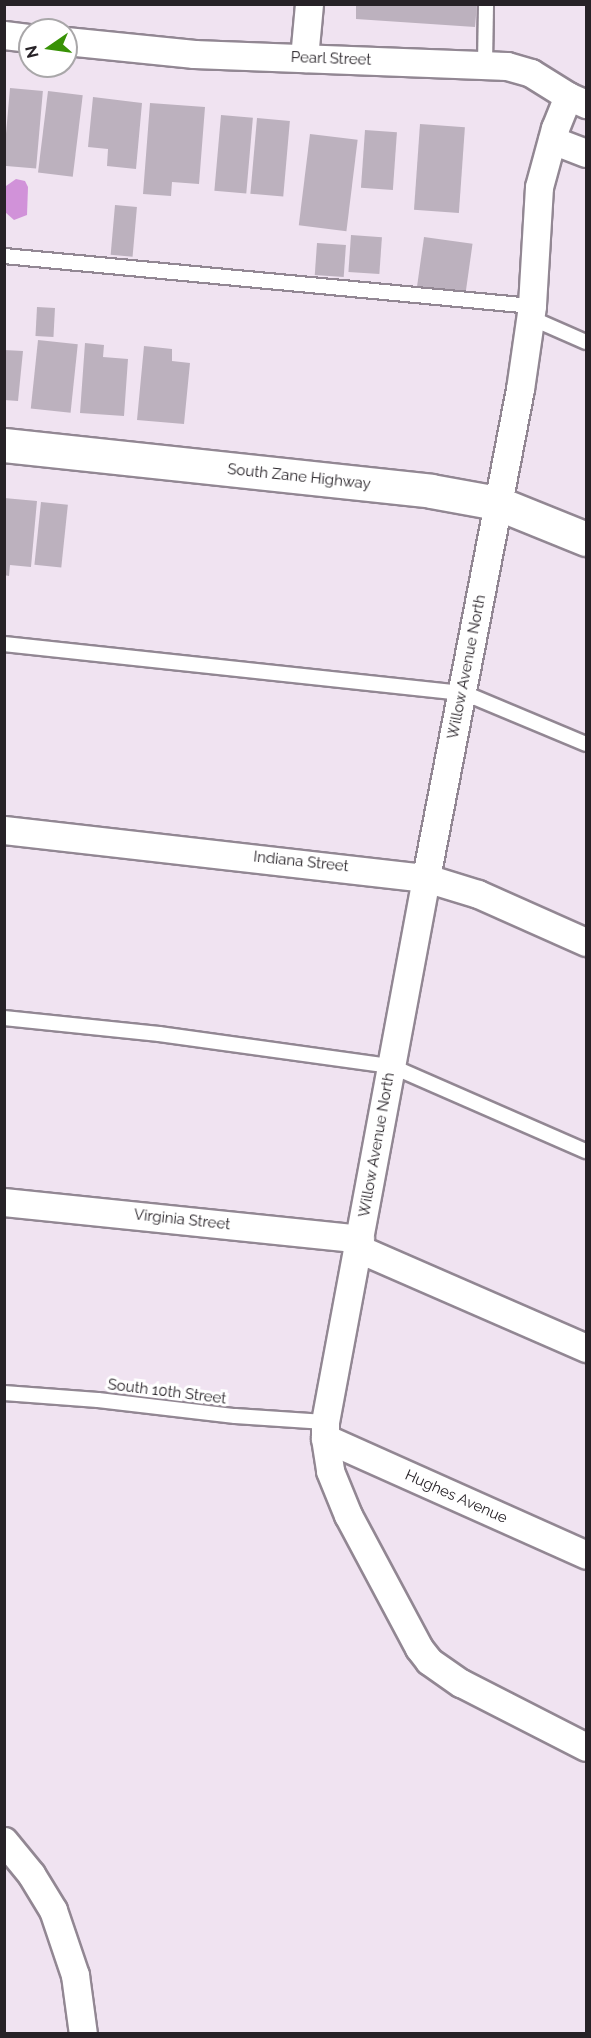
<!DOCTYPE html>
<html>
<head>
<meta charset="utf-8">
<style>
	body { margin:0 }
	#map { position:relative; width:591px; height:2038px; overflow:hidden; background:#f0e3f1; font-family:Raleway,sans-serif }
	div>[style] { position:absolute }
	.water>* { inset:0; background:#d192d9 }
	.building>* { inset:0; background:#bcb1be; transform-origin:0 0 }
	.roads { filter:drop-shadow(2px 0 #928793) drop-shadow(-2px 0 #928793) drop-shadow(0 2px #928793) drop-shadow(0 -2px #928793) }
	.lane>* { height:14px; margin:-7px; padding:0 7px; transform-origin:7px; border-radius:7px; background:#fff }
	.street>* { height:27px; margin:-13.5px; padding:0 13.5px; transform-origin:13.5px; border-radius:13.5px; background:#fff }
	.secondary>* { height:33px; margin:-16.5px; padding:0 16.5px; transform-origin:16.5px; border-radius:16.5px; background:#fff }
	span { translate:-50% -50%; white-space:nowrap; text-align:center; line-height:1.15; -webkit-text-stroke:6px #fff; paint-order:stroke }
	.street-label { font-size:15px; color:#272227 }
	.frame { position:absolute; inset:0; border:6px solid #272227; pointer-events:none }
	.north { position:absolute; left:18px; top:18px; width:60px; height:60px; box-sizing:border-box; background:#fff; border:2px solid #a9a7a9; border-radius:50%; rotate:257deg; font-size:16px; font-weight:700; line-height:24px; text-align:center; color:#272227 }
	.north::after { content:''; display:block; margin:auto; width:21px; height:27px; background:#389206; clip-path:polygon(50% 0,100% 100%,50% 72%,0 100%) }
</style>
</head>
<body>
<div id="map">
	<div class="water">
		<div style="clip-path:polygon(16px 179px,25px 181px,28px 187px,27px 215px,14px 220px,5px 212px,6px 186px)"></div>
	</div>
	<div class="building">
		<div style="clip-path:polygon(356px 4px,477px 4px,475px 27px,356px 19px)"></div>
		<div style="left:10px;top:88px;width:33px;height:78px;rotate:5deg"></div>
		<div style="left:48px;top:91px;width:35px;height:82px;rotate:7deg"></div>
		<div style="clip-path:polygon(93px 97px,142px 103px,136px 169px,107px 166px,108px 149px,88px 147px)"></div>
		<div style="clip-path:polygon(150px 103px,205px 107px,199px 184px,172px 182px,171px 196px,143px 194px)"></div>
		<div style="left:221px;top:115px;width:32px;height:76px;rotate:5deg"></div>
		<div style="left:257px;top:118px;width:33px;height:76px;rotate:5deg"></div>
		<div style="left:420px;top:124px;width:45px;height:86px;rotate:4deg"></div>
		<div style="left:365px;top:130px;width:32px;height:58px;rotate:4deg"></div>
		<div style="left:310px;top:134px;width:48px;height:92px;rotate:7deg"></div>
		<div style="left:115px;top:205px;width:22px;height:50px;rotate:5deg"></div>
		<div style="left:351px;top:235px;width:31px;height:37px;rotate:4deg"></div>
		<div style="left:424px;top:237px;width:49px;height:50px;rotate:8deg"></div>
		<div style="left:317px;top:243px;width:29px;height:32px;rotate:4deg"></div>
		<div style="left:37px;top:307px;width:18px;height:29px;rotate:3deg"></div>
		<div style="left:38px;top:340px;width:40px;height:69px;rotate:6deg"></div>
		<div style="clip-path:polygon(85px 343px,104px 345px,103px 357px,128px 359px,124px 416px,80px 413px)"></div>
		<div style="clip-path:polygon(144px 346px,172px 349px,172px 361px,190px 363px,184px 424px,137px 420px)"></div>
		<div style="clip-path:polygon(4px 350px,23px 351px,18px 401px,4px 400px)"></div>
		<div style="clip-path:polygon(4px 498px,37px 501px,31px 567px,10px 565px,9px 576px,4px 575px)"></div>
		<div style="left:41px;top:502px;width:27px;height:63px;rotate:6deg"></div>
	</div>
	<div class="roads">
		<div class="lane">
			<div style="left:485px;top:63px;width:59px;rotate:-89deg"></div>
			<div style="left:4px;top:256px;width:530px;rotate:5.41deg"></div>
			<div style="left:531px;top:318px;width:60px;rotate:23.6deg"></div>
			<div style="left:4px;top:644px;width:463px;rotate:6.1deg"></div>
			<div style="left:464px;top:693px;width:132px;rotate:22.7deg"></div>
			<div style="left:4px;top:1018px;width:156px;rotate:5.9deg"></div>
			<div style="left:159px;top:1034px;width:234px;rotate:7.9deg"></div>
			<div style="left:391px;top:1066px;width:213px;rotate:23.6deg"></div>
			<div style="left:4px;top:1393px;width:94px;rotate:4.3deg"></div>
			<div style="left:98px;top:1400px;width:138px;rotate:6.7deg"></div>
			<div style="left:235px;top:1416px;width:90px;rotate:3.8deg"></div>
		</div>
		<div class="street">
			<div style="left:4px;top:35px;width:26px;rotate:7deg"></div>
			<div style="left:66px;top:41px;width:129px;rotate:5.8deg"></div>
			<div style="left:194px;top:54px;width:313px;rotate:2.2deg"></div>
			<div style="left:507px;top:66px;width:25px;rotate:16deg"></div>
			<div style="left:531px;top:73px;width:44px;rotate:31.9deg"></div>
			<div style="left:568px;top:96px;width:20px;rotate:24deg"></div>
			<div style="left:304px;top:58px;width:54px;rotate:-84.7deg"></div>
			<div style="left:568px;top:96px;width:35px;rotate:112deg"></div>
			<div style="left:555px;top:128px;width:61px;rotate:105.2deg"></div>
			<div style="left:539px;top:187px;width:119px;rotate:93.4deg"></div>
			<div style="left:532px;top:306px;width:84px;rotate:98.2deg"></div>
			<div style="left:520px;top:389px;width:498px;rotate:100.9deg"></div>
			<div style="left:426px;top:878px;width:553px;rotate:100.52deg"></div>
			<div style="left:325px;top:1422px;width:16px;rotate:90deg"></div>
			<div style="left:325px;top:1438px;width:33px;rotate:81deg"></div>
			<div style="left:330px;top:1471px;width:48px;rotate:67.8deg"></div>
			<div style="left:348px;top:1515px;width:151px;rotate:61.9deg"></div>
			<div style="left:419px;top:1648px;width:16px;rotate:52deg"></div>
			<div style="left:429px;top:1661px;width:39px;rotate:35deg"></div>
			<div style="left:461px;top:1683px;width:140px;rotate:27.1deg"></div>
			<div style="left:552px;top:140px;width:36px;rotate:21deg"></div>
			<div style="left:4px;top:830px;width:425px;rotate:6.5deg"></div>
			<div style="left:426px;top:878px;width:54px;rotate:17.1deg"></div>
			<div style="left:478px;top:894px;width:118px;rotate:24deg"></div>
			<div style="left:4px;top:1202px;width:358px;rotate:5.9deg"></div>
			<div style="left:357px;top:1248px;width:250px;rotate:23.6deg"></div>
			<div style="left:325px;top:1438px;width:286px;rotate:24.1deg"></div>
			<div style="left:4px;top:1841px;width:43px;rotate:50.7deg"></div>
			<div style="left:31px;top:1874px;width:42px;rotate:58.6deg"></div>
			<div style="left:53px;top:1910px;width:69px;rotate:71.3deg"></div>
			<div style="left:75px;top:1975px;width:60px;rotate:82.3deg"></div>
		</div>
		<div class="secondary">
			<div style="left:4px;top:445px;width:429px;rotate:6.1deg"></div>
			<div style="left:431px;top:491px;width:67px;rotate:10.3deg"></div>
			<div style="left:497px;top:503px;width:96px;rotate:22deg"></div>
		</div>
	</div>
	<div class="street-label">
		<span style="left:331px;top:59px;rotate:2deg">Pearl Street</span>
		<span style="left:299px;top:477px;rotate:6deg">South Zane Highway</span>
		<span style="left:467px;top:667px;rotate:-79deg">Willow Avenue North</span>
		<span style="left:301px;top:862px;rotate:6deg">Indiana Street</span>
		<span style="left:377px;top:1145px;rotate:-80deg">Willow Avenue North</span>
		<span style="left:182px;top:1220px;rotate:6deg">Virginia Street</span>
		<span style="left:167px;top:1392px;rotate:7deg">South 10th Street</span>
		<span style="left:456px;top:1497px;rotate:24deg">Hughes Avenue</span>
	</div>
	<div class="frame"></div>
	<div class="north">N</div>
</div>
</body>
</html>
